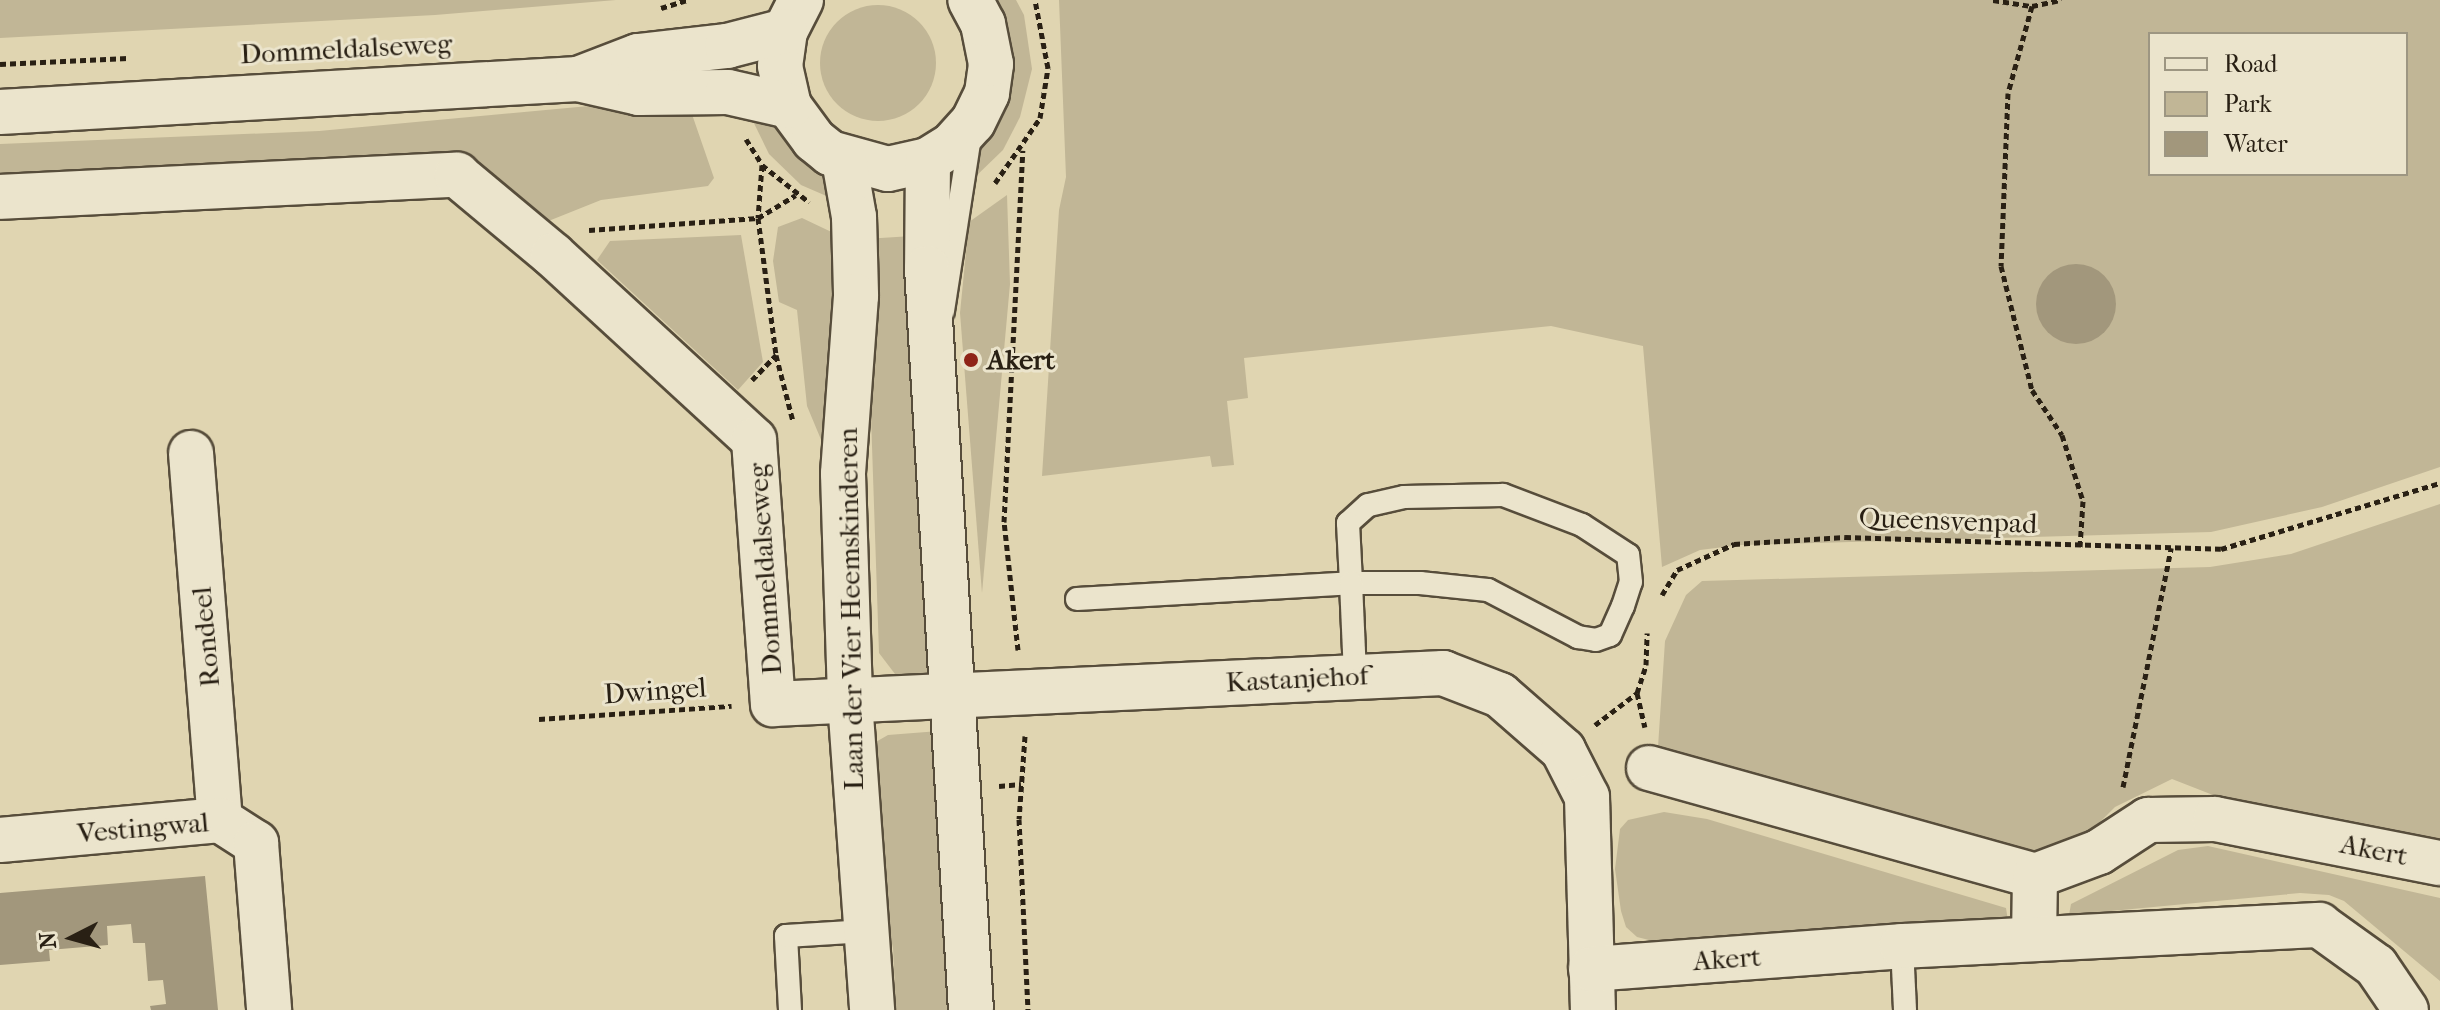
<!DOCTYPE html>
<html>
<head>
<meta charset="utf-8">
<style>
	body { margin:0 }
	#map { position:relative; width:2440px; height:1010px; overflow:hidden; background:#e0d5b1; font-family:"IM FELL French Canon",serif }
	div>[style] { position:absolute }
	.green>* { inset:0; background:#c1b696 }
	.round { border-radius:50% }
	.water>* { inset:0; background:#a2977c }
	.path>* { height:5px; margin-top:-2.5px; transform-origin:0; background:repeating-linear-gradient(90deg,#292014 0 6px,transparent 0 10px) }
	.roads { filter:drop-shadow(2px 0 #574d3b) drop-shadow(-2px 0 #574d3b) drop-shadow(0 2px #574d3b) drop-shadow(0 -2px #574d3b) }
	.lane>* { height:22px; margin:-11px; padding:0 11px; transform-origin:11px; border-radius:11px; background:#ebe4cc }
	.street>* { height:44px; margin:-22px; padding:0 22px; transform-origin:22px; border-radius:22px; background:#ebe4cc }
	.secondary>* { height:44px; margin:-22px; padding:0 22px; transform-origin:22px; border-radius:22px; background:#ebe4cc }
	.dots>* { width:22px; height:22px; translate:-50% -50%; box-sizing:border-box; border:4px solid #ebe4cc; border-radius:50% }
	span { translate:-50% -50%; white-space:nowrap; text-align:center; line-height:1.15; -webkit-text-stroke:6px #ebe4cc; paint-order:stroke }
	.street-label { font-size:28px; color:#292014 }
	.poi-label { font-size:28px; color:#292014; font-weight:700 }
	.left { translate:0 -50%; text-align:left }
	.legend { position:absolute; left:2148px; top:32px; width:260px; height:144px; box-sizing:border-box; background:#ebe4cc; border:2px solid #9d9682; margin:0; padding:10px 14px; list-style:none; font-size:24px; color:#292014 }
	.legend li { display:flex; align-items:center; gap:16px; height:40px }
	.legend b { width:40px; border:2px solid #9d9682 }
	.north { position:absolute; left:32px; top:898px; width:80px; height:80px; -webkit-text-stroke:6px #ebe4cc; paint-order:stroke; rotate:264deg; font-size:22px; font-weight:700; line-height:32px; text-align:center; color:#292014 }
	.north::after { content:''; display:block; margin:auto; width:28px; height:36px; background:#292014; clip-path:polygon(50% 0,100% 100%,50% 72%,0 100%) }
</style>
</head>
<body>
<div id="map">
	<div class="green">
		<div style="clip-path:polygon(0 0,616px 0,435px 15px,0 38px)"></div>
		<div style="clip-path:polygon(986px 0,1016px 0,1024px 15px,1032px 69px,1020px 117px,1003px 150px,973px 179px)"></div>
		<div style="clip-path:polygon(evenodd,1059px 0,2440px 0,2440px 467px,2322px 507px,2211px 532px,1740px 545px,1700px 550px,1662px 567px,1643px 346px,1551px 326px,1244px 358px,1248px 398px,1227px 401px,1234px 465px,1212px 467px,1210px 456px,1042px 476px,1059px 210px,1066px 177px,1059px 0,2150px 34px,2406px 34px,2406px 174px,2150px 174px,2150px 34px)"></div>
		<div class="round" style="left:820px;top:5px;width:116px;height:116px"></div>
		<div style="clip-path:polygon(686px 97px,714px 178px,708px 186px,601px 200px,546px 222px,453px 156px,0 177px,0 144px,319px 131px)"></div>
		<div style="clip-path:polygon(749px 113px,772px 119px,824px 167px,838px 201px,801px 185px,769px 154px)"></div>
		<div style="clip-path:polygon(1007px 195px,1010px 284px,982px 593px,960px 313px,969px 222px)"></div>
		<div style="clip-path:polygon(802px 218px,842px 237px,827px 454px,807px 406px,797px 310px,779px 302px,773px 261px,778px 227px)"></div>
		<div style="clip-path:polygon(741px 235px,763px 362px,738px 390px,597px 260px,610px 241px)"></div>
		<div style="clip-path:polygon(912px 236px,936px 674px,895px 674px,879px 653px,865px 239px)"></div>
		<div style="clip-path:polygon(2440px 504px,2440px 849px,2236px 804px,2172px 779px,2115px 807px,2060px 862px,1657px 762px,1665px 641px,1686px 595px,1702px 581px,2210px 567px,2291px 554px)"></div>
		<div style="clip-path:polygon(939px 731px,958px 1010px,896px 1010px,893px 948px,871px 845px,874px 743px,888px 735px)"></div>
		<div style="clip-path:polygon(1664px 812px,1707px 819px,2006px 908px,2008px 921px,1653px 941px,1637px 937px,1626px 927px,1621px 911px,1615px 869px,1620px 829px,1628px 820px)"></div>
		<div style="clip-path:polygon(2208px 846px,2440px 898px,2440px 981px,2344px 901px,2329px 895px,2300px 893px,2069px 915px,2071px 904px,2178px 850px)"></div>
	</div>
	<div class="water">
		<div class="round" style="left:2036px;top:264px;width:80px;height:80px"></div>
		<div style="clip-path:polygon(205px 876px,218px 1010px,151px 1010px,150px 1006px,166px 1004px,163px 980px,148px 981px,145px 943px,133px 943px,131px 924px,107px 926px,108px 945px,49px 950px,50px 961px,0 965px,0 893px)"></div>
	</div>
	<div class="path">
		<div style="left:1993px;top:0;width:39px;rotate:9deg"></div>
		<div style="left:2032px;top:6px;width:30px;rotate:-12deg"></div>
		<div style="left:2032px;top:6px;width:90px;rotate:105.4deg"></div>
		<div style="left:2008px;top:93px;width:173px;rotate:92.3deg"></div>
		<div style="left:2001px;top:266px;width:128px;rotate:76deg"></div>
		<div style="left:2032px;top:390px;width:54px;rotate:56.3deg"></div>
		<div style="left:2062px;top:435px;width:69px;rotate:72.3deg"></div>
		<div style="left:2083px;top:501px;width:46px;rotate:93.7deg"></div>
		<div style="left:661px;top:8px;width:27px;rotate:-17deg"></div>
		<div style="left:0;top:64px;width:128px;rotate:-2.7deg"></div>
		<div style="left:746px;top:139px;width:31px;rotate:58deg"></div>
		<div style="left:762px;top:165px;width:60px;rotate:38.2deg"></div>
		<div style="left:762px;top:165px;width:53px;rotate:94.3deg"></div>
		<div style="left:758px;top:218px;width:138px;rotate:82.5deg"></div>
		<div style="left:776px;top:355px;width:68px;rotate:75.6deg"></div>
		<div style="left:995px;top:183px;width:79px;rotate:-55.3deg"></div>
		<div style="left:1040px;top:118px;width:51px;rotate:-80.9deg"></div>
		<div style="left:1048px;top:68px;width:69px;rotate:-100.8deg"></div>
		<div style="left:589px;top:230px;width:169px;rotate:-4.1deg"></div>
		<div style="left:758px;top:218px;width:44px;rotate:-31.2deg"></div>
		<div style="left:752px;top:380px;width:35px;rotate:-46deg"></div>
		<div style="left:1662px;top:595px;width:29px;rotate:-59deg"></div>
		<div style="left:1677px;top:570px;width:63px;rotate:-24.5deg"></div>
		<div style="left:1734px;top:544px;width:111px;rotate:-3.6deg"></div>
		<div style="left:1845px;top:537px;width:376px;rotate:1.8deg"></div>
		<div style="left:2221px;top:549px;width:229px;rotate:-16.8deg"></div>
		<div style="left:1018px;top:650px;width:129px;rotate:-96.2deg"></div>
		<div style="left:1004px;top:522px;width:372px;rotate:-87.1deg"></div>
		<div style="left:1637px;top:693px;width:35px;rotate:77deg"></div>
		<div style="left:539px;top:719px;width:193px;rotate:-3.9deg"></div>
		<div style="left:1595px;top:725px;width:53px;rotate:-37.3deg"></div>
		<div style="left:1637px;top:693px;width:29px;rotate:-72deg"></div>
		<div style="left:1646px;top:665px;width:32px;rotate:-88deg"></div>
		<div style="left:1025px;top:736px;width:83px;rotate:94.1deg"></div>
		<div style="left:1019px;top:819px;width:191px;rotate:87.3deg"></div>
		<div style="left:999px;top:786px;width:22px;rotate:-5deg"></div>
		<div style="left:2123px;top:787px;width:244px;rotate:-78.6deg"></div>
	</div>
	<div class="roads">
		<div class="lane">
			<div style="left:943px;top:311px;width:182px;rotate:-81.2deg"></div>
			<div style="left:1077px;top:599px;width:274px;rotate:-3.3deg"></div>
			<div style="left:1351px;top:583px;width:69px"></div>
			<div style="left:1420px;top:583px;width:68px;rotate:5.9deg"></div>
			<div style="left:1488px;top:590px;width:102px;rotate:27.6deg"></div>
			<div style="left:1578px;top:637px;width:18px;rotate:9deg"></div>
			<div style="left:1596px;top:640px;width:15px;rotate:-20deg"></div>
			<div style="left:1610px;top:635px;width:32px;rotate:-66deg"></div>
			<div style="left:1623px;top:606px;width:25px;rotate:-72deg"></div>
			<div style="left:1631px;top:582px;width:27px;rotate:-96deg"></div>
			<div style="left:1628px;top:555px;width:55px;rotate:-146.9deg"></div>
			<div style="left:1582px;top:525px;width:85px;rotate:-159.2deg"></div>
			<div style="left:1503px;top:495px;width:99px;rotate:178.8deg"></div>
			<div style="left:1404px;top:497px;width:37px;rotate:167deg"></div>
			<div style="left:1368px;top:505px;width:27px;rotate:138deg"></div>
			<div style="left:1348px;top:523px;width:60px;rotate:87.1deg"></div>
			<div style="left:1351px;top:583px;width:93px;rotate:87.5deg"></div>
			<div style="left:1902px;top:946px;width:64px;rotate:87.3deg"></div>
			<div style="left:790px;top:1010px;width:74px;rotate:-93.1deg"></div>
			<div style="left:786px;top:936px;width:80px;rotate:-3.6deg"></div>
		</div>
		<div class="street">
			<div style="left:0;top:197px;width:458px;rotate:-2.8deg"></div>
			<div style="left:457px;top:175px;width:125px;rotate:39.8deg"></div>
			<div style="left:553px;top:255px;width:273px;rotate:42.6deg"></div>
			<div style="left:754px;top:440px;width:265px;rotate:85.9deg"></div>
			<div style="left:773px;top:704px;width:671px;rotate:-2.65deg"></div>
			<div style="left:1443px;top:673px;width:61px;rotate:21.1deg"></div>
			<div style="left:1500px;top:695px;width:84px;rotate:41.1deg"></div>
			<div style="left:1563px;top:750px;width:53px;rotate:62.9deg"></div>
			<div style="left:1587px;top:797px;width:213px;rotate:88.4deg"></div>
			<div style="left:191px;top:453px;width:368px;rotate:85.5deg"></div>
			<div style="left:1649px;top:768px;width:401px;rotate:15.6deg"></div>
			<div style="left:2035px;top:876px;width:62px;rotate:90.9deg"></div>
			<div style="left:0;top:840px;width:221px;rotate:-5.2deg"></div>
			<div style="left:220px;top:820px;width:43px;rotate:32.6deg"></div>
			<div style="left:256px;top:843px;width:168px;rotate:85.5deg"></div>
			<div style="left:2035px;top:876px;width:68px;rotate:-20.6deg"></div>
			<div style="left:2099px;top:852px;width:59px;rotate:-33.1deg"></div>
			<div style="left:2148px;top:820px;width:67px;rotate:-0.9deg"></div>
			<div style="left:2215px;top:819px;width:229px;rotate:11.1deg"></div>
			<div style="left:1591px;top:969px;width:312px;rotate:-4.2deg"></div>
			<div style="left:1902px;top:946px;width:418px;rotate:-2.9deg"></div>
			<div style="left:2319px;top:925px;width:70px;rotate:35.7deg"></div>
			<div style="left:2376px;top:966px;width:53px;rotate:55.7deg"></div>
		</div>
		<div class="secondary">
			<div style="left:801px;top:0;width:35px;rotate:117deg"></div>
			<div style="left:785px;top:31px;width:35px;rotate:98deg"></div>
			<div style="left:780px;top:66px;width:41px;rotate:77.3deg"></div>
			<div style="left:789px;top:106px;width:42px;rotate:53.7deg"></div>
			<div style="left:814px;top:140px;width:21px;rotate:39deg"></div>
			<div style="left:830px;top:153px;width:60px;rotate:15.4deg"></div>
			<div style="left:888px;top:169px;width:41px;rotate:-12.7deg"></div>
			<div style="left:928px;top:160px;width:28px;rotate:-32deg"></div>
			<div style="left:952px;top:145px;width:31px;rotate:-48deg"></div>
			<div style="left:973px;top:122px;width:32px;rotate:-64deg"></div>
			<div style="left:987px;top:93px;width:29px;rotate:-82deg"></div>
			<div style="left:991px;top:64px;width:41px;rotate:-101.3deg"></div>
			<div style="left:983px;top:24px;width:27px;rotate:-118deg"></div>
			<div style="left:578px;top:79px;width:64px;rotate:-21deg"></div>
			<div style="left:638px;top:56px;width:90px;rotate:-6.4deg"></div>
			<div style="left:727px;top:46px;width:60px;rotate:-14.5deg"></div>
			<div style="left:0;top:112px;width:579px;rotate:-3.27deg"></div>
			<div style="left:578px;top:79px;width:63px;rotate:12.9deg"></div>
			<div style="left:639px;top:93px;width:89px;rotate:-0.6deg"></div>
			<div style="left:728px;top:92px;width:63px;rotate:12.9deg"></div>
			<div style="left:844px;top:160px;width:58px;rotate:80deg"></div>
			<div style="left:854px;top:217px;width:79px;rotate:88.5deg"></div>
			<div style="left:856px;top:296px;width:178px;rotate:94.2deg"></div>
			<div style="left:843px;top:474px;width:227px;rotate:88.2deg"></div>
			<div style="left:850px;top:701px;width:310px;rotate:85.9deg"></div>
			<div style="left:928px;top:160px;width:108px;rotate:90.5deg"></div>
			<div style="left:927px;top:268px;width:743px;rotate:86.61deg"></div>
		</div>
	</div>
	<div class="dots">
		<div style="left:971px;top:360px;background:#8f2418"></div>
	</div>
	<div class="street-label">
		<span style="left:346px;top:49px;rotate:-3deg">Dommeldalseweg</span>
		<span style="left:1948px;top:521px;rotate:2deg">Queensvenpad</span>
		<span style="left:765px;top:569px;rotate:-94deg">Dommeldalseweg</span>
		<span style="left:851px;top:609px;rotate:-91deg">Laan der Vier Heemskinderen</span>
		<span style="left:206px;top:637px;rotate:-95deg">Rondeel</span>
		<span style="left:1297px;top:679px;rotate:-3deg">Kastanjehof</span>
		<span style="left:655px;top:691px;rotate:-4deg">Dwingel</span>
		<span style="left:143px;top:828px;rotate:-5deg">Vestingwal</span>
		<span style="left:2374px;top:850px;rotate:11deg">Akert</span>
		<span style="left:1727px;top:959px;rotate:-4deg">Akert</span>
	</div>
	<div class="poi-label">
		<span class="left" style="left:987px;top:360px">Akert</span>
	</div>
	<ul class="legend">
	<li><b style="height:10px;background:#ebe4cc"></b>Road</li>
	<li><b style="height:22px;background:#c1b696"></b>Park</li>
	<li><b style="height:22px;background:#a2977c"></b>Water</li>
	</ul>
	<div class="north">N</div>
</div>
</body>
</html>
